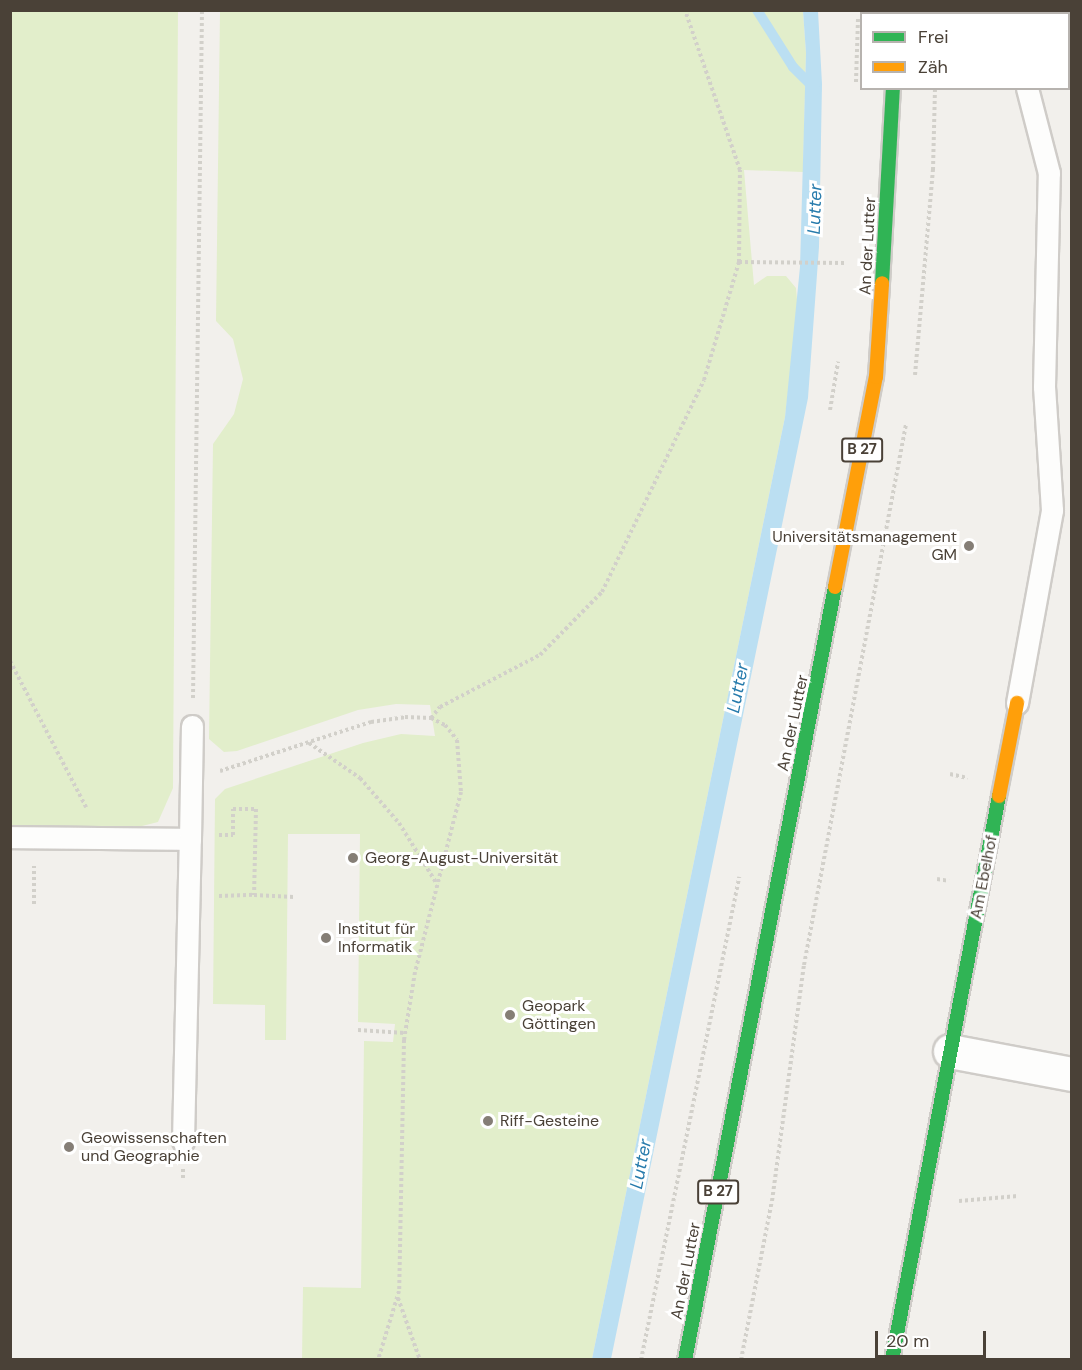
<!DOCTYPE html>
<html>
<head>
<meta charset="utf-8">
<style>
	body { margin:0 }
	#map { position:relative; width:1082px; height:1370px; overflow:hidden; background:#f2f0ec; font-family:"DM Sans",sans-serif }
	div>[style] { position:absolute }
	.green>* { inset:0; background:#e2eecb }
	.water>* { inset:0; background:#bbdff2 }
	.stream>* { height:10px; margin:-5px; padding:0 5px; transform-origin:5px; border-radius:5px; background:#bbdff2 }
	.path>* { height:4px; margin-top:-2px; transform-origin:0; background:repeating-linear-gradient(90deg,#d2d0ca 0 3px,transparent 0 6px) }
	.roads { filter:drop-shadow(2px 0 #cfccc8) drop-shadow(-2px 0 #cfccc8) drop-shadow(0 2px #cfccc8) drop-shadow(0 -2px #cfccc8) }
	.lane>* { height:21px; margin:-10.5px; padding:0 10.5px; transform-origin:10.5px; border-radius:10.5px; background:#fdfdfc }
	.street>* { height:33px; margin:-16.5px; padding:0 16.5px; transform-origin:16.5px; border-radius:16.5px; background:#fdfdfc }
	.fast>* { height:14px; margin:-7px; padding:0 7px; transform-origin:7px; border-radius:7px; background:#30b455 }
	.slow>* { height:14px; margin:-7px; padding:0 7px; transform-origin:7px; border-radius:7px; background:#ff9f0a }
	.dots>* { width:16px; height:16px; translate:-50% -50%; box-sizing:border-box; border:3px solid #fff; border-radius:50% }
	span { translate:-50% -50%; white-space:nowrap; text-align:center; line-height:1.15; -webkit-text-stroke:6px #fff; paint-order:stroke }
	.shield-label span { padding:2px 4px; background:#fff; border:2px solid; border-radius:4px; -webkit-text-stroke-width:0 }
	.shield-label { font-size:15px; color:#4a4137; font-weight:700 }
	.street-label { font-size:16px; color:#4a4137 }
	.poi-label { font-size:16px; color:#4a4137 }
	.right { translate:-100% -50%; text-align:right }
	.left { translate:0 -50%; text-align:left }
	.water-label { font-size:18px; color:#277bac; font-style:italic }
	.frame { position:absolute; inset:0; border:12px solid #4a4137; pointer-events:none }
	.legend { position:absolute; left:860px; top:12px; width:210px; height:78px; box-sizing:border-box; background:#fff; border:2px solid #b7b3af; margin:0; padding:8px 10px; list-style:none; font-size:18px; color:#4a4137 }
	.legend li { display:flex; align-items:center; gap:12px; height:30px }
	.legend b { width:30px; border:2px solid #b7b3af }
	.scale { position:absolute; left:875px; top:1331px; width:111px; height:27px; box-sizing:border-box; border:3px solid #4a4137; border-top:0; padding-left:8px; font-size:18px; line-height:21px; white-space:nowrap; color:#4a4137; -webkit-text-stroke:4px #fff; paint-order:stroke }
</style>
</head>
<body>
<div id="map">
	<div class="green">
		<div style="clip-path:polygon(11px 10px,178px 11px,173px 788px,158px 822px,138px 827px,11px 826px)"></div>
		<div style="clip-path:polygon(220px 11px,803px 11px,806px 53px,803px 172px,744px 170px,754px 285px,767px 276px,786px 276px,796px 288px,798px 311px,785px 417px,592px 1359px,302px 1359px,303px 1287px,361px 1288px,364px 1041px,393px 1042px,395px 1024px,358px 1022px,360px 834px,288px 834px,286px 1040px,265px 1040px,265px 1005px,213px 1004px,215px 799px,225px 789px,363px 743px,401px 734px,435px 736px,430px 705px,396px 704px,358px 710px,237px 751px,224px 752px,209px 739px,213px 444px,234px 414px,243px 379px,233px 339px,216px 321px)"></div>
	</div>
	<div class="water">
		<div style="clip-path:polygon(803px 11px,818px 11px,822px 84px,819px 247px,808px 398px,611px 1359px,592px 1359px,785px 417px,800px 267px,806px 53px)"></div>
	</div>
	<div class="stream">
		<div style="left:757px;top:10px;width:67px;rotate:57.7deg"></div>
		<div style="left:793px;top:67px;width:33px;rotate:45deg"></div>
	</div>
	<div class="path">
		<div style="left:936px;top:14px;width:4px;rotate:-90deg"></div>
		<div style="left:856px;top:82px;width:65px;rotate:-88.2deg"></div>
		<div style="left:739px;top:262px;width:108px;rotate:0.5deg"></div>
		<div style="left:915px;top:375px;width:206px;rotate:-85deg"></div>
		<div style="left:933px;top:170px;width:82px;rotate:-88.6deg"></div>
		<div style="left:830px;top:410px;width:49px;rotate:-80.5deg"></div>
		<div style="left:10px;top:661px;width:165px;rotate:62.5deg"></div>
		<div style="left:193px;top:698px;width:688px;rotate:-89.25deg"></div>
		<div style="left:431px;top:718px;width:14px;rotate:-51deg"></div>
		<div style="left:440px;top:707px;width:113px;rotate:-27.5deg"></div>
		<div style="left:540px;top:655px;width:88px;rotate:-45.5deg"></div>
		<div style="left:602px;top:592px;width:235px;rotate:-64.3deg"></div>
		<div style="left:704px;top:380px;width:123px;rotate:-73.5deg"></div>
		<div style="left:739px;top:262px;width:92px;rotate:-89.4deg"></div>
		<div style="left:740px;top:170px;width:169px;rotate:-109deg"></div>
		<div style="left:309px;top:743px;width:62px;rotate:34.5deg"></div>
		<div style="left:360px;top:778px;width:60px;rotate:49.1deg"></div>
		<div style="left:399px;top:823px;width:72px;rotate:58.1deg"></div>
		<div style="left:220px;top:771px;width:159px;rotate:-18deg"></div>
		<div style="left:371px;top:722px;width:34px;rotate:-8deg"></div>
		<div style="left:405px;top:717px;width:26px;rotate:2deg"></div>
		<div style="left:431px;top:718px;width:16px;rotate:27deg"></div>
		<div style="left:445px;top:725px;width:19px;rotate:51deg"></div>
		<div style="left:457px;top:740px;width:52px;rotate:85.6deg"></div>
		<div style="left:461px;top:792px;width:186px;rotate:104.3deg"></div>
		<div style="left:415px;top:972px;width:69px;rotate:99.2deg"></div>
		<div style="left:404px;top:1040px;width:251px;rotate:91.1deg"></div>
		<div style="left:399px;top:1291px;width:72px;rotate:106.9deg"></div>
		<div style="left:950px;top:774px;width:18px;rotate:13deg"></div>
		<div style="left:219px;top:835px;width:14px"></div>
		<div style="left:233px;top:835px;width:26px;rotate:-90deg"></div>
		<div style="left:233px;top:809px;width:23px"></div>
		<div style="left:256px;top:809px;width:86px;rotate:91.3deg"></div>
		<div style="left:254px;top:895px;width:40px;rotate:2.9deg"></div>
		<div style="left:937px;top:879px;width:12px;rotate:9deg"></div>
		<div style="left:219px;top:896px;width:35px;rotate:-2deg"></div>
		<div style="left:34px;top:904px;width:38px;rotate:-90deg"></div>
		<div style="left:358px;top:1030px;width:47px;rotate:3.7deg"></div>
		<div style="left:183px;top:1169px;width:9px;rotate:90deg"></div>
		<div style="left:959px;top:1201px;width:59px;rotate:-4.8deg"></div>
		<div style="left:398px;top:1298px;width:66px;rotate:70.5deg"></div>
		<div style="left:641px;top:1360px;width:493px;rotate:-78.5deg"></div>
		<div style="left:741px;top:1360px;width:162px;rotate:-79deg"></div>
		<div style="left:772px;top:1201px;width:238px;rotate:-82.3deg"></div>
		<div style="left:804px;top:965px;width:551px;rotate:-79.32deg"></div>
	</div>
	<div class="roads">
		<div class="lane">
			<div style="left:1014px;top:10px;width:4px;rotate:76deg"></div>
			<div style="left:1017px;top:703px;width:196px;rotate:-79.7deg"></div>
			<div style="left:1052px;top:510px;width:123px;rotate:-93.7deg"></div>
			<div style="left:1044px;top:387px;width:214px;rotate:-88.7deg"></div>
			<div style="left:1049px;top:173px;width:88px;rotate:-104.5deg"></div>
			<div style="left:10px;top:837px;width:180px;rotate:0.6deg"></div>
			<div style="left:190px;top:839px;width:113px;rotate:-89deg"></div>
			<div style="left:183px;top:1141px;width:302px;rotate:-88.7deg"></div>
		</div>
		<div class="street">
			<div style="left:950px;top:1051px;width:124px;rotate:10.7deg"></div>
		</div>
		<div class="fast">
			<div style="left:896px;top:10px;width:4px;rotate:90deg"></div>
			<div style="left:882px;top:283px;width:195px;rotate:-86.8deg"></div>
			<div style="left:685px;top:1360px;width:787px;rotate:-79.02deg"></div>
			<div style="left:892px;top:1360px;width:574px;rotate:-79.26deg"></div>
		</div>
		<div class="slow">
			<div style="left:835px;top:587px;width:214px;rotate:-79deg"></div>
			<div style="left:876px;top:377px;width:94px;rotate:-86.3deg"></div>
			<div style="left:999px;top:796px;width:95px;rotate:-79deg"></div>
		</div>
	</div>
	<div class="dots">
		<div style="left:969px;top:546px;background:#857e76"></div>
		<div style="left:353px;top:858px;background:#857e76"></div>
		<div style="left:326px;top:938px;background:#857e76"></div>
		<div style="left:510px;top:1015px;background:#857e76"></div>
		<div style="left:488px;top:1121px;background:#857e76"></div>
		<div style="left:69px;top:1147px;background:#857e76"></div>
	</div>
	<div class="shield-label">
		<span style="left:862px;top:450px">B 27</span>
		<span style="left:718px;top:1192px">B 27</span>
	</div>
	<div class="street-label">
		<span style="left:868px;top:246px;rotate:-87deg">An der Lutter</span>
		<span style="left:793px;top:723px;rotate:-78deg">An der Lutter</span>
		<span style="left:984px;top:877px;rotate:-79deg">Am Ebelhof</span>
		<span style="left:686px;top:1271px;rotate:-79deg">An der Lutter</span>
	</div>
	<div class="poi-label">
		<span class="right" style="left:957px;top:546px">Universitätsmanagement<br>GM</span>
		<span class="left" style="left:365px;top:858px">Georg-August-Universität</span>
		<span class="left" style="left:338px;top:938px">Institut für<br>Informatik</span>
		<span class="left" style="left:522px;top:1015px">Geopark<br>Göttingen</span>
		<span class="left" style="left:500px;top:1121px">Riff-Gesteine</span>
		<span class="left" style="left:81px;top:1147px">Geowissenschaften<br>und Geographie</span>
	</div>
	<div class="water-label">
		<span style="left:815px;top:209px;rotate:-88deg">Lutter</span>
		<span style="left:738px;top:688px;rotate:-79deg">Lutter</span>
		<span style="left:641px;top:1164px;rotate:-79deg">Lutter</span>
	</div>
	<div class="frame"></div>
	<ul class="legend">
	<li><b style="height:8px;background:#30b455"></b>Frei</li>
	<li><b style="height:8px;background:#ff9f0a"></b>Zäh</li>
	</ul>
	<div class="scale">20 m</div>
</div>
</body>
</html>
